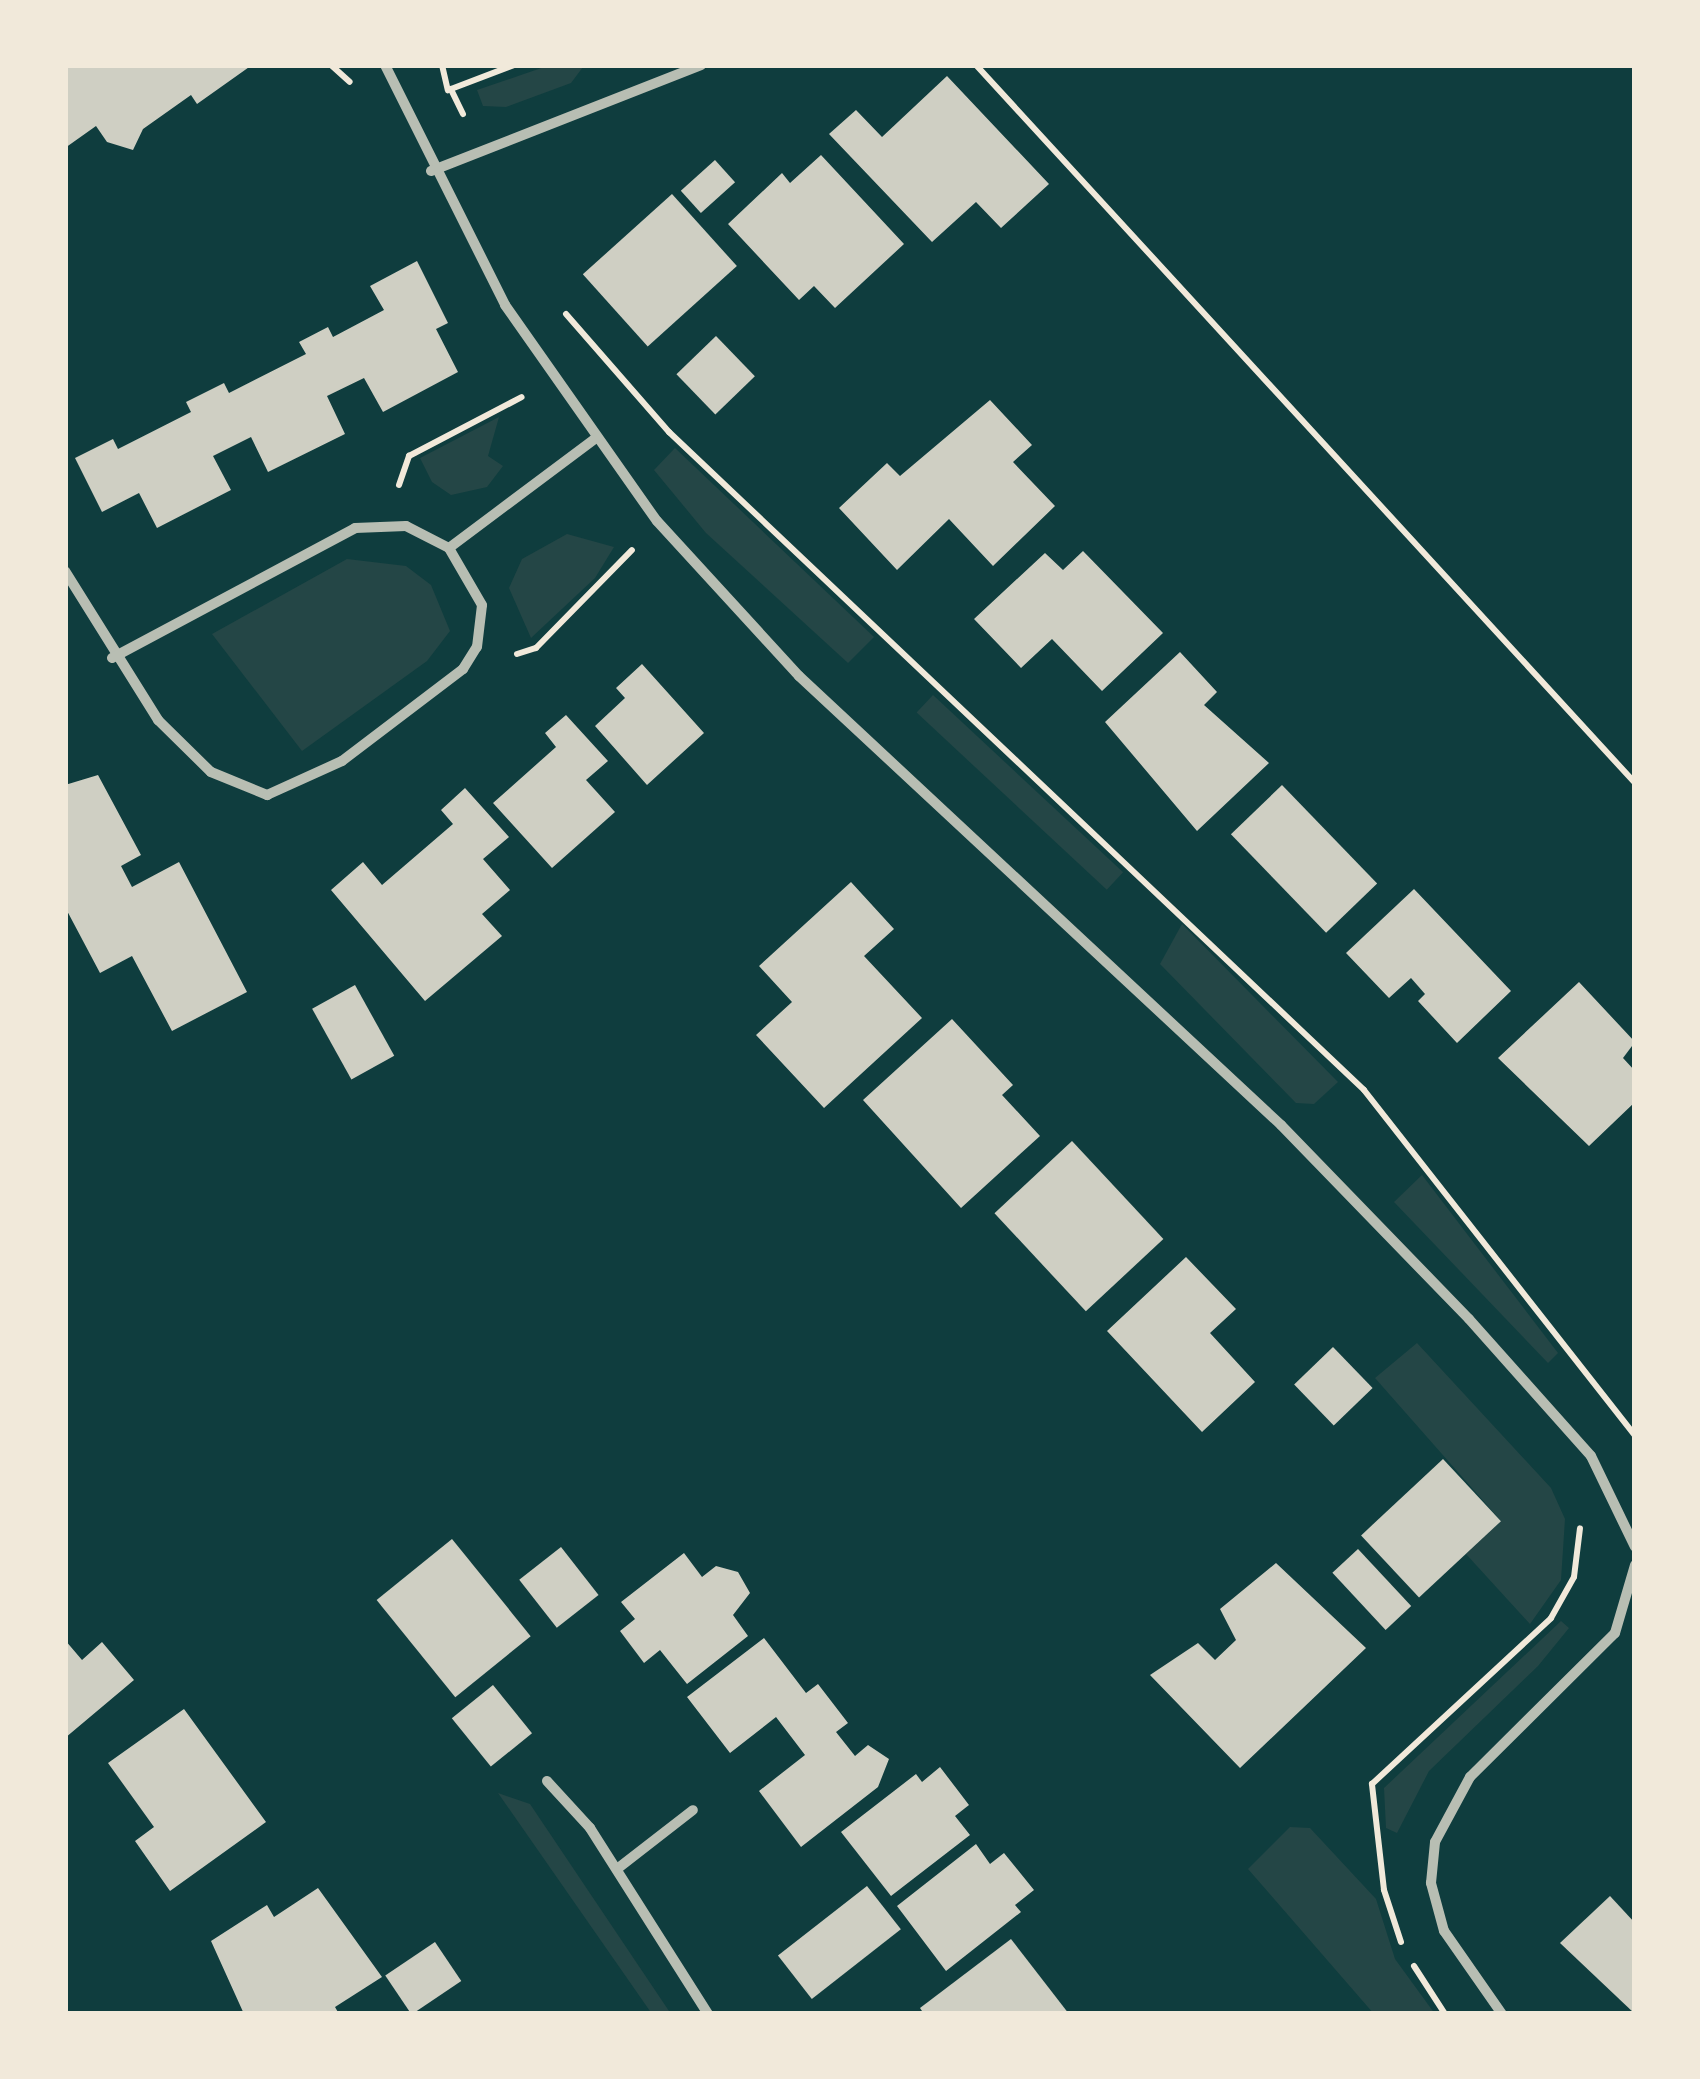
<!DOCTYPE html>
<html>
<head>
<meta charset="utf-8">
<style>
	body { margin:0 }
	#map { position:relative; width:1700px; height:2079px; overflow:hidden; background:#0f3d3e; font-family:"Asap Condensed",sans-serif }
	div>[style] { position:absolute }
	.green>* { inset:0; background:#244646; transform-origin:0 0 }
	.building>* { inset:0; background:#cfcfc3; transform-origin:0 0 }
	.path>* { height:6px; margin:-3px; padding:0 3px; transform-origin:3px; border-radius:3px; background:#f1e9da }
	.minor>* { height:10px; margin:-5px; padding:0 5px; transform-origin:5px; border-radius:5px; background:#b8beb3 }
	span { translate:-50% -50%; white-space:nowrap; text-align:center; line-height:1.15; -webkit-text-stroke:10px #f1e9da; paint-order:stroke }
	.frame { position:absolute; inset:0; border:68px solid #f1e9da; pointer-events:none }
</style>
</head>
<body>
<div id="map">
	<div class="green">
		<div style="clip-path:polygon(550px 65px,583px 67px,571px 83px,506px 107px,483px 106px,477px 90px)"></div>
		<div style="clip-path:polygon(499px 417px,488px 456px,503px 466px,487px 487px,451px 495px,432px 482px,420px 458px)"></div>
		<div style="clip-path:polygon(675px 448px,874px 637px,848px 663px,706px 533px,654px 470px)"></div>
		<div style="clip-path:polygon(567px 534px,614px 547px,595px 578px,531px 638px,509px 588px,522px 559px)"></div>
		<div style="clip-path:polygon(347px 559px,406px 566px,431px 585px,450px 631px,427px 661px,302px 751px,212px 634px)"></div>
		<div style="left:933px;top:695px;width:260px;height:24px;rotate:43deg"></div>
		<div style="clip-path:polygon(1182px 924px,1338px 1082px,1314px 1104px,1296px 1103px,1160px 964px)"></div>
		<div style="clip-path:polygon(1422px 1175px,1558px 1353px,1548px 1363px,1394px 1202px)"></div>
		<div style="clip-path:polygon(1417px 1343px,1551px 1488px,1565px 1519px,1561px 1580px,1530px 1624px,1466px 1554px,1501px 1521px,1375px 1378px)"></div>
		<div style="clip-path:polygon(1561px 1621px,1569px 1628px,1538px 1666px,1429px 1771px,1397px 1833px,1386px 1828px,1384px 1788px)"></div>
		<div style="clip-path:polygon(498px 1793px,530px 1804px,671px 2014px,652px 2014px)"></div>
		<div style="clip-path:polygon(1290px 1827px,1310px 1828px,1376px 1899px,1395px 1959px,1435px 2014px,1374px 2014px,1248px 1869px)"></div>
	</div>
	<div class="building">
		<div style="clip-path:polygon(65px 65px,252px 65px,197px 104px,191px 95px,143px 129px,133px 150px,107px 142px,96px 126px,65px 148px)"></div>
		<div style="clip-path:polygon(947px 76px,1049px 184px,1001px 228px,976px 202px,932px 242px,829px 134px,856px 110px,882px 137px)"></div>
		<div style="clip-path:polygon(821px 155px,904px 244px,835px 308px,814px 286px,799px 300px,728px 224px,782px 173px,790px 183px)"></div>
		<div style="left:715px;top:160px;width:30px;height:46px;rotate:48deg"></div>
		<div style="left:672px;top:194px;width:97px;height:120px;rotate:48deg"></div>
		<div style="clip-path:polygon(417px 261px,448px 323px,436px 329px,458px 372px,383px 412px,364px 378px,327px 396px,345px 434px,268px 472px,251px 437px,213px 456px,231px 490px,157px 528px,139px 493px,102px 512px,75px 458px,113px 439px,118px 449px,191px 412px,186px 402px,224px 383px,229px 393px,306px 354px,299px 342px,328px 327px,333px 337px,384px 310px,370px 286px)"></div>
		<div style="left:716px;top:336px;width:56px;height:55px;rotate:46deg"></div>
		<div style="clip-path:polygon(990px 400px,1032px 445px,1013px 462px,1055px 506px,993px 566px,949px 519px,897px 570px,839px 508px,887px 463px,900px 476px)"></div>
		<div style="clip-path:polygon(1083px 551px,1163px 633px,1102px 691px,1052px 639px,1021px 668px,974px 619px,1045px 553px,1063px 570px)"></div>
		<div style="clip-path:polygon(1180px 652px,1217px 692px,1204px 705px,1269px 763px,1197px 831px,1105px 722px)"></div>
		<div style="clip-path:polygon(642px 664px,704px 733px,647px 785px,595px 726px,625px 698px,616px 688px)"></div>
		<div style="clip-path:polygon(566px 715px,608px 761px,586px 780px,615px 812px,552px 868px,493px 803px,556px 747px,545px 733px)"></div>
		<div style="clip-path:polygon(98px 775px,141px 855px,121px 866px,132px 887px,179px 862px,247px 992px,172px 1031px,132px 956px,100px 973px,65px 907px,65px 785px)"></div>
		<div style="left:1282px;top:785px;width:137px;height:71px;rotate:46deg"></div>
		<div style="clip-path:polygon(465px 788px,509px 837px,483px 859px,510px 890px,482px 914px,502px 936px,425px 1001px,331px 890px,363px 862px,382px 885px,453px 824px,441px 810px)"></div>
		<div style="clip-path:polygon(851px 882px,894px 929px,864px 956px,922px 1018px,824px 1108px,756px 1035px,792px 1002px,759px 966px)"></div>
		<div style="clip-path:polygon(1414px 889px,1511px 991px,1457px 1043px,1418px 1001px,1425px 994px,1411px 978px,1389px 998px,1346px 953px)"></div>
		<div style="clip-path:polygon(1579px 982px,1635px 1042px,1623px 1058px,1635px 1071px,1635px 1102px,1589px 1146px,1498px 1058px)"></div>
		<div style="left:355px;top:985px;width:81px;height:49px;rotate:61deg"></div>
		<div style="clip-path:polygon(952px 1019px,1013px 1085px,1002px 1095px,1040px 1136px,961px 1208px,863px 1100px)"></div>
		<div style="left:1072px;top:1141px;width:134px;height:106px;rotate:47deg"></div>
		<div style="clip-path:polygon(1186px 1257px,1236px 1309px,1210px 1333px,1255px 1382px,1202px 1432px,1107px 1331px)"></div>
		<div style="left:1333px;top:1347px;width:57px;height:54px;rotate:46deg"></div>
		<div style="left:1443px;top:1459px;width:85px;height:112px;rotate:47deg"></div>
		<div style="left:452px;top:1539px;width:125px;height:97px;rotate:51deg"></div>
		<div style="left:561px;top:1547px;width:61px;height:53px;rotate:52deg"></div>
		<div style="left:1358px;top:1549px;width:78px;height:35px;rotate:47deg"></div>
		<div style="clip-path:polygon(684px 1553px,702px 1577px,716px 1566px,738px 1572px,750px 1593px,733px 1615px,748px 1636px,687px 1684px,660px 1650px,644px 1663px,620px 1631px,635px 1619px,621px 1602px)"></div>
		<div style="clip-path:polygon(1276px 1563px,1366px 1648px,1240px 1768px,1150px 1675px,1198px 1643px,1215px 1660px,1236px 1640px,1220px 1609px)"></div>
		<div style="clip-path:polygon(764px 1638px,806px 1693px,818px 1684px,848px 1723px,836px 1732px,855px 1756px,868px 1745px,889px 1759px,878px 1787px,801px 1847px,759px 1791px,805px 1755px,776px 1717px,730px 1753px,687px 1697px)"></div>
		<div style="clip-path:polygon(65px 1640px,82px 1660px,102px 1642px,134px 1680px,65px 1738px)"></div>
		<div style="left:493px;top:1685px;width:62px;height:53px;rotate:51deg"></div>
		<div style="clip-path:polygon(184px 1709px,266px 1822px,170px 1891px,135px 1841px,154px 1827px,108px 1763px)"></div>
		<div style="clip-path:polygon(940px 1767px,969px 1805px,955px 1816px,970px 1835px,891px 1896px,841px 1832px,916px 1774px,922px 1782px)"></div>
		<div style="clip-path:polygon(976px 1844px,990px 1864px,1004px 1853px,1034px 1890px,1015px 1905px,1021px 1912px,946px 1971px,897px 1906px)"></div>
		<div style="left:867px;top:1886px;width:55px;height:113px;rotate:52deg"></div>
		<div style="clip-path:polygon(318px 1888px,382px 1977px,335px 2007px,339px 2014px,244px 2014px,211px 1941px,267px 1905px,274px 1917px)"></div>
		<div style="clip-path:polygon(1610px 1896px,1635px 1923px,1635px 2014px,1560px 1943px)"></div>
		<div style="clip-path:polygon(1011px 1939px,1069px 2014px,924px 2014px,920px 2008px)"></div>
		<div style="left:435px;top:1942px;width:47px;height:60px;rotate:56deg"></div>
	</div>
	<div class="path">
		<div style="left:331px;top:65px;width:25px;rotate:42deg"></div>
		<div style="left:442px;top:65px;width:26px;rotate:77deg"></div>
		<div style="left:976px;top:65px;width:975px;rotate:47.45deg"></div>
		<div style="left:463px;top:114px;width:28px;rotate:-116deg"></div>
		<div style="left:451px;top:89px;width:67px;rotate:-20.9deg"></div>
		<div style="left:566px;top:314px;width:157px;rotate:48.9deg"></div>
		<div style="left:669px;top:432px;width:957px;rotate:43.43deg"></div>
		<div style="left:1364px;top:1090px;width:439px;rotate:51.9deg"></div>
		<div style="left:399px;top:485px;width:31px;rotate:-71deg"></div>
		<div style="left:409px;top:456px;width:127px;rotate:-27.6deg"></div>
		<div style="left:517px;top:654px;width:20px;rotate:-18deg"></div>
		<div style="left:536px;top:648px;width:137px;rotate:-45.6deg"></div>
		<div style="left:1401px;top:1942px;width:55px;rotate:-108.1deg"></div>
		<div style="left:1384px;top:1890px;width:107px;rotate:-96.5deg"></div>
		<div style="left:1372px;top:1784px;width:244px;rotate:-42.8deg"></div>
		<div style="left:1551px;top:1618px;width:47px;rotate:-60.7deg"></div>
		<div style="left:1574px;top:1577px;width:49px;rotate:-83deg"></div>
		<div style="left:1414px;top:1966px;width:57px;rotate:57.1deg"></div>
	</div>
	<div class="minor">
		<div style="left:385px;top:65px;width:268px;rotate:63.4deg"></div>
		<div style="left:505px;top:305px;width:264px;rotate:54.9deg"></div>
		<div style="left:657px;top:521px;width:210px;rotate:47.5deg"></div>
		<div style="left:799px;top:676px;width:659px;rotate:42.97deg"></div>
		<div style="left:1281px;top:1125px;width:270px;rotate:45.9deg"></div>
		<div style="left:1469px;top:1319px;width:183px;rotate:48.3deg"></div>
		<div style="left:1591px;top:1456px;width:101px;rotate:64.2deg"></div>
		<div style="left:431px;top:171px;width:290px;rotate:-21.4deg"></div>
		<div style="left:65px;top:571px;width:176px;rotate:58deg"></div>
		<div style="left:158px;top:720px;width:74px;rotate:44.5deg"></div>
		<div style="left:211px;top:772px;width:61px;rotate:22.3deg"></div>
		<div style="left:267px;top:795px;width:82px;rotate:-24.4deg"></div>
		<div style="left:342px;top:761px;width:152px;rotate:-37.2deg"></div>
		<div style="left:463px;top:669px;width:26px;rotate:-58deg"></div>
		<div style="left:477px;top:647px;width:42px;rotate:-83.2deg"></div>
		<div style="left:482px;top:605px;width:66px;rotate:-120.1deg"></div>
		<div style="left:449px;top:548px;width:184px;rotate:-36.8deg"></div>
		<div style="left:112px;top:658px;width:276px;rotate:-28.1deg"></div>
		<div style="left:355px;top:528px;width:51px;rotate:-2.2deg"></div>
		<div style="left:406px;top:526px;width:48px;rotate:27.1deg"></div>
		<div style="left:547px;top:1781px;width:64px;rotate:47.5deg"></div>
		<div style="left:590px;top:1828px;width:220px;rotate:57.6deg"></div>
		<div style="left:617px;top:1869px;width:96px;rotate:-37.8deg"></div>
		<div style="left:1502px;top:2014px;width:101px;rotate:-124.9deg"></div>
		<div style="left:1444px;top:1931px;width:50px;rotate:-105.2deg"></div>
		<div style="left:1431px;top:1883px;width:41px;rotate:-84.4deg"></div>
		<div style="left:1435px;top:1842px;width:74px;rotate:-61.7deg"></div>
		<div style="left:1470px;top:1777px;width:204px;rotate:-44.8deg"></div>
		<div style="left:1615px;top:1633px;width:71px;rotate:-73.6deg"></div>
	</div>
	<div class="frame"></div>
</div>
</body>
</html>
